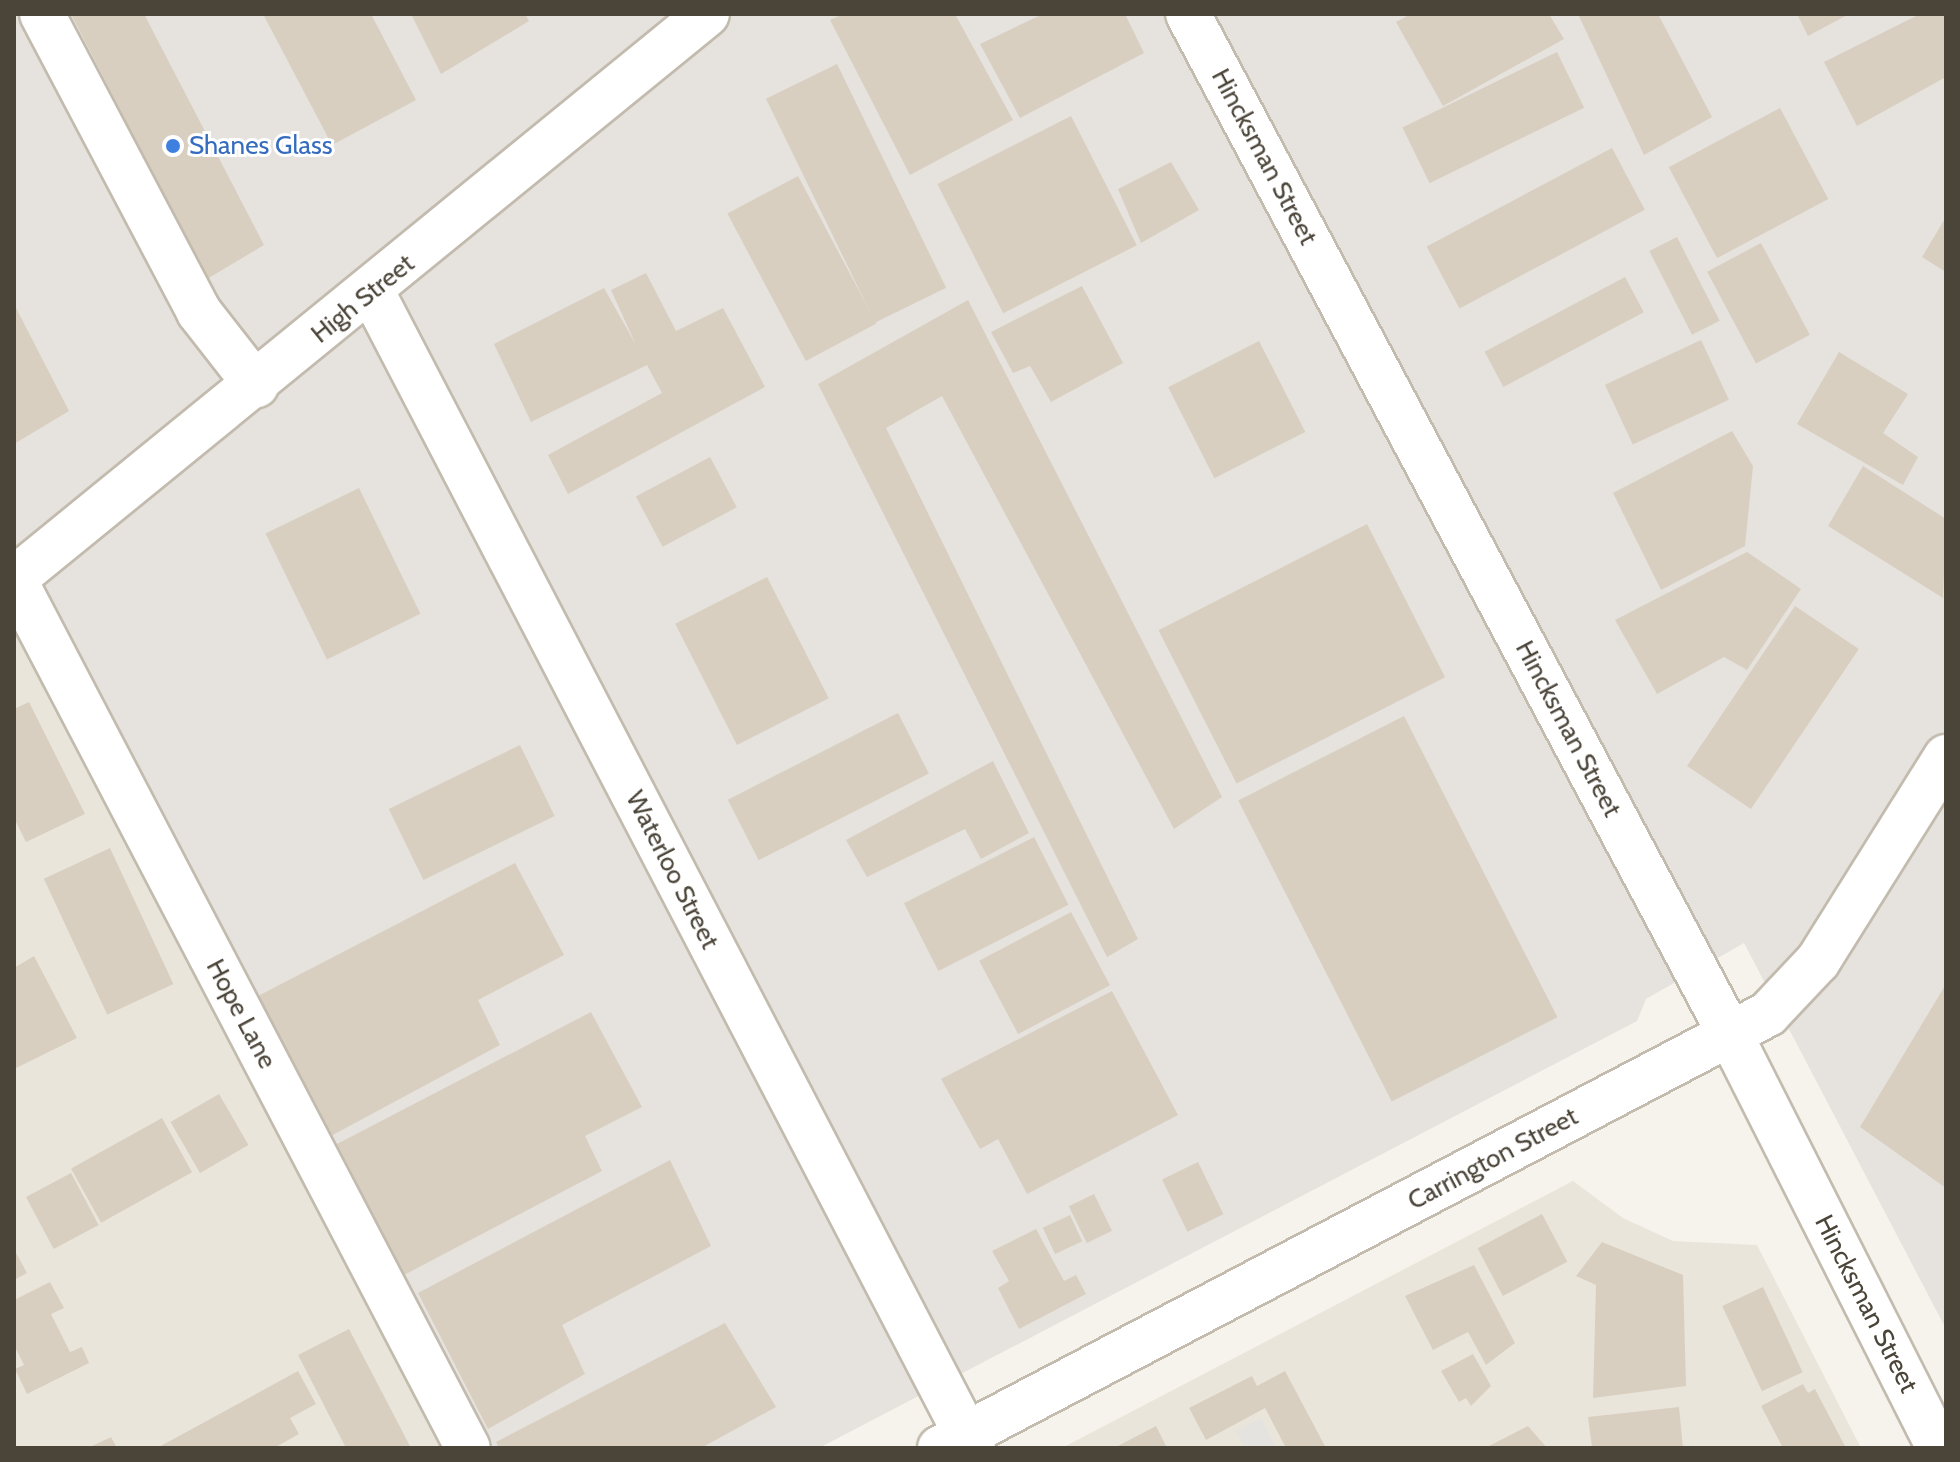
<!DOCTYPE html>
<html>
<head>
<meta charset="utf-8">
<style>
	body { margin:0 }
	#map { position:relative; width:1960px; height:1462px; overflow:hidden; background:#f6f3ec; font-family:Cabin,sans-serif }
	div>[style] { position:absolute }
	.residential>* { inset:0; background:#eae5da }
	.industrial>* { inset:0; background:#e6e2dd }
	.parking>* { inset:0; background:#e5e3e0 }
	.building>* { inset:0; background:#d8cfc1; transform-origin:0 0 }
	.roads { filter:drop-shadow(2px 0 #c2bbae) drop-shadow(-2px 0 #c2bbae) drop-shadow(0 2px #c2bbae) drop-shadow(0 -2px #c2bbae) }
	.minor>* { height:44px; margin:-22px; padding:0 22px; transform-origin:22px; border-radius:22px; background:#fff }
	.dots>* { width:22px; height:22px; translate:-50% -50%; box-sizing:border-box; border:4px solid #fff; border-radius:50% }
	span { translate:-50% -50%; white-space:nowrap; text-align:center; line-height:1.15; -webkit-text-stroke:6px #fff; paint-order:stroke }
	.shop-label { font-size:26px; color:#366cbe }
	.left { translate:0 -50%; text-align:left }
	.street-label { font-size:26px; color:#4b4439 }
	.frame { position:absolute; inset:0; border:16px solid #4b4439; pointer-events:none }
</style>
</head>
<body>
<div id="map">
	<div class="residential">
		<div style="clip-path:polygon(14px 579px,454px 1448px,14px 1448px)"></div>
		<div style="clip-path:polygon(1573px 1181px,1623px 1218px,1673px 1241px,1757px 1245px,1861px 1448px,1062px 1448px)"></div>
	</div>
	<div class="industrial">
		<div style="clip-path:polygon(14px 14px,1946px 14px,1946px 1329px,1744px 943px,1646px 999px,1637px 1021px,819px 1448px,488px 1448px,14px 579px)"></div>
	</div>
	<div class="parking">
		<div style="clip-path:polygon(1261px 1418px,1276px 1448px,1245px 1448px,1236px 1431px)"></div>
	</div>
	<div class="building">
		<div style="clip-path:polygon(71px 14px,144px 14px,264px 245px,207px 279px)"></div>
		<div style="clip-path:polygon(263px 14px,371px 14px,416px 100px,332px 145px)"></div>
		<div style="clip-path:polygon(411px 14px,525px 14px,529px 21px,441px 74px)"></div>
		<div style="clip-path:polygon(843px 14px,955px 14px,1013px 120px,910px 175px,830px 20px)"></div>
		<div style="clip-path:polygon(1043px 14px,1125px 14px,1144px 53px,1020px 118px,980px 44px)"></div>
		<div style="clip-path:polygon(1411px 14px,1549px 14px,1564px 39px,1443px 106px,1396px 22px)"></div>
		<div style="clip-path:polygon(1578px 14px,1658px 14px,1712px 117px,1644px 155px)"></div>
		<div style="clip-path:polygon(1797px 14px,1849px 14px,1808px 36px)"></div>
		<div style="clip-path:polygon(1920px 14px,1946px 14px,1946px 77px,1857px 126px,1824px 62px)"></div>
		<div style="left:1557px;top:52px;width:62px;height:172px;rotate:64deg"></div>
		<div style="left:837px;top:64px;width:249px;height:79px;rotate:64deg"></div>
		<div style="left:1780px;top:108px;width:103px;height:126px;rotate:62deg"></div>
		<div style="left:1071px;top:116px;width:145px;height:150px;rotate:63deg"></div>
		<div style="left:1612px;top:148px;width:70px;height:210px;rotate:62deg"></div>
		<div style="clip-path:polygon(1171px 162px,1199px 210px,1141px 243px,1118px 189px)"></div>
		<div style="left:798px;top:176px;width:167px;height:80px;rotate:62deg"></div>
		<div style="clip-path:polygon(1946px 217px,1946px 272px,1922px 257px)"></div>
		<div style="left:1677px;top:237px;width:94px;height:31px;rotate:63deg"></div>
		<div style="left:1761px;top:243px;width:104px;height:61px;rotate:62deg"></div>
		<div style="clip-path:polygon(646px 273px,676px 331px,723px 308px,765px 387px,568px 494px,548px 455px,662px 393px,647px 365px,531px 422px,494px 344px,604px 288px,636px 345px,611px 290px)"></div>
		<div style="left:1625px;top:277px;width:40px;height:159px;rotate:62deg"></div>
		<div style="clip-path:polygon(1082px 286px,1123px 363px,1051px 402px,1030px 366px,1013px 373px,991px 332px)"></div>
		<div style="clip-path:polygon(968px 300px,1222px 797px,1174px 829px,942px 396px,886px 428px,1138px 939px,1107px 957px,818px 384px)"></div>
		<div style="clip-path:polygon(14px 304px,69px 411px,14px 444px)"></div>
		<div style="left:1701px;top:340px;width:66px;height:106px;rotate:65deg"></div>
		<div style="left:1259px;top:341px;width:102px;height:102px;rotate:63deg"></div>
		<div style="clip-path:polygon(1839px 352px,1908px 394px,1883px 433px,1918px 457px,1903px 485px,1797px 424px)"></div>
		<div style="clip-path:polygon(1732px 431px,1753px 466px,1745px 546px,1661px 590px,1613px 493px)"></div>
		<div style="left:710px;top:457px;width:57px;height:84px;rotate:62deg"></div>
		<div style="clip-path:polygon(1863px 466px,1946px 519px,1943px 598px,1828px 526px)"></div>
		<div style="left:359px;top:488px;width:140px;height:104px;rotate:64deg"></div>
		<div style="left:1367px;top:524px;width:172px;height:234px;rotate:63deg"></div>
		<div style="clip-path:polygon(1747px 552px,1801px 589px,1747px 670px,1724px 657px,1657px 694px,1615px 620px)"></div>
		<div style="left:767px;top:577px;width:136px;height:103px;rotate:63deg"></div>
		<div style="left:1795px;top:606px;width:77px;height:193px;rotate:34deg"></div>
		<div style="clip-path:polygon(29px 702px,85px 814px,26px 842px,14px 818px,14px 709px)"></div>
		<div style="left:898px;top:713px;width:68px;height:191px;rotate:63deg"></div>
		<div style="left:1404px;top:716px;width:338px;height:186px;rotate:63deg"></div>
		<div style="left:520px;top:745px;width:79px;height:146px;rotate:64deg"></div>
		<div style="clip-path:polygon(993px 761px,1029px 833px,981px 859px,965px 829px,867px 877px,846px 840px)"></div>
		<div style="left:1034px;top:837px;width:76px;height:146px;rotate:63deg"></div>
		<div style="left:110px;top:848px;width:150px;height:73px;rotate:65deg"></div>
		<div style="clip-path:polygon(515px 863px,564px 955px,478px 1000px,500px 1045px,329px 1137px,258px 996px)"></div>
		<div style="left:1071px;top:912px;width:83px;height:104px;rotate:62deg"></div>
		<div style="clip-path:polygon(34px 956px,77px 1038px,14px 1069px,14px 968px)"></div>
		<div style="clip-path:polygon(1946px 984px,1946px 1188px,1860px 1127px)"></div>
		<div style="clip-path:polygon(1112px 991px,1178px 1115px,1027px 1194px,998px 1139px,980px 1149px,941px 1079px)"></div>
		<div style="clip-path:polygon(591px 1012px,642px 1107px,585px 1136px,602px 1171px,404px 1275px,337px 1144px)"></div>
		<div style="left:219px;top:1094px;width:59px;height:56px;rotate:60deg"></div>
		<div style="left:162px;top:1118px;width:62px;height:104px;rotate:61deg"></div>
		<div style="clip-path:polygon(670px 1160px,711px 1246px,562px 1325px,585px 1374px,488px 1429px,418px 1293px)"></div>
		<div style="left:1198px;top:1162px;width:58px;height:40px;rotate:64deg"></div>
		<div style="left:71px;top:1173px;width:59px;height:51px;rotate:62deg"></div>
		<div style="left:1094px;top:1194px;width:41px;height:28px;rotate:64deg"></div>
		<div style="left:1542px;top:1214px;width:54px;height:73px;rotate:62deg"></div>
		<div style="left:1070px;top:1215px;width:29px;height:30px;rotate:65deg"></div>
		<div style="clip-path:polygon(1036px 1229px,1064px 1281px,1076px 1275px,1086px 1294px,1019px 1329px,998px 1288px,1009px 1281px,992px 1251px)"></div>
		<div style="clip-path:polygon(1602px 1242px,1683px 1275px,1686px 1386px,1593px 1398px,1596px 1285px,1576px 1276px)"></div>
		<div style="clip-path:polygon(14px 1249px,27px 1273px,14px 1280px)"></div>
		<div style="clip-path:polygon(1474px 1265px,1515px 1343px,1486px 1365px,1468px 1332px,1433px 1350px,1405px 1296px)"></div>
		<div style="clip-path:polygon(50px 1282px,64px 1308px,51px 1314px,70px 1352px,82px 1347px,89px 1363px,27px 1394px,15px 1369px,24px 1365px,14px 1345px,14px 1300px)"></div>
		<div style="left:1763px;top:1287px;width:94px;height:45px;rotate:65deg"></div>
		<div style="clip-path:polygon(725px 1323px,776px 1407px,701px 1448px,499px 1448px,496px 1442px)"></div>
		<div style="clip-path:polygon(349px 1329px,411px 1448px,346px 1448px,298px 1355px)"></div>
		<div style="clip-path:polygon(1473px 1354px,1491px 1386px,1471px 1406px,1466px 1398px,1459px 1402px,1441px 1371px)"></div>
		<div style="clip-path:polygon(298px 1371px,316px 1404px,290px 1418px,299px 1434px,274px 1448px,157px 1448px)"></div>
		<div style="clip-path:polygon(1285px 1371px,1326px 1448px,1286px 1448px,1265px 1408px,1206px 1440px,1189px 1408px,1252px 1376px,1257px 1386px)"></div>
		<div style="clip-path:polygon(1803px 1384px,1808px 1393px,1815px 1389px,1846px 1448px,1783px 1448px,1761px 1406px)"></div>
		<div style="clip-path:polygon(1679px 1407px,1683px 1448px,1592px 1448px,1588px 1417px)"></div>
		<div style="clip-path:polygon(1156px 1426px,1167px 1448px,1114px 1448px)"></div>
		<div style="clip-path:polygon(1528px 1426px,1547px 1448px,1485px 1448px)"></div>
		<div style="clip-path:polygon(111px 1437px,117px 1448px,88px 1448px)"></div>
	</div>
	<div class="roads">
		<div class="minor">
			<div style="left:42px;top:14px;width:337px;rotate:62.2deg"></div>
			<div style="left:199px;top:312px;width:93px;rotate:52deg"></div>
			<div style="left:1188px;top:14px;width:1157px;rotate:62.02deg"></div>
			<div style="left:1731px;top:1036px;width:462px;rotate:63.2deg"></div>
			<div style="left:372px;top:292px;width:1303px;rotate:62.53deg"></div>
			<div style="left:14px;top:579px;width:980px;rotate:62.42deg"></div>
			<div style="left:14px;top:579px;width:894px;rotate:-39.19deg"></div>
			<div style="left:940px;top:1448px;width:935px;rotate:-27.66deg"></div>
			<div style="left:1768px;top:1014px;width:73px;rotate:-46.7deg"></div>
			<div style="left:1818px;top:961px;width:241px;rotate:-57.9deg"></div>
		</div>
	</div>
	<div class="dots">
		<div style="left:173px;top:146px;background:#3f7fe0"></div>
	</div>
	<div class="shop-label">
		<span class="left" style="left:189px;top:146px">Shanes Glass</span>
	</div>
	<div class="street-label">
		<span style="left:1264px;top:157px;rotate:62deg">Hincksman Street</span>
		<span style="left:363px;top:299px;rotate:-39deg">High Street</span>
		<span style="left:1568px;top:729px;rotate:62deg">Hincksman Street</span>
		<span style="left:672px;top:870px;rotate:63deg">Waterloo Street</span>
		<span style="left:241px;top:1014px;rotate:62deg">Hope Lane</span>
		<span style="left:1493px;top:1159px;rotate:-28deg">Carrington Street</span>
		<span style="left:1866px;top:1304px;rotate:63deg">Hincksman Street</span>
	</div>
	<div class="frame"></div>
</div>
</body>
</html>
